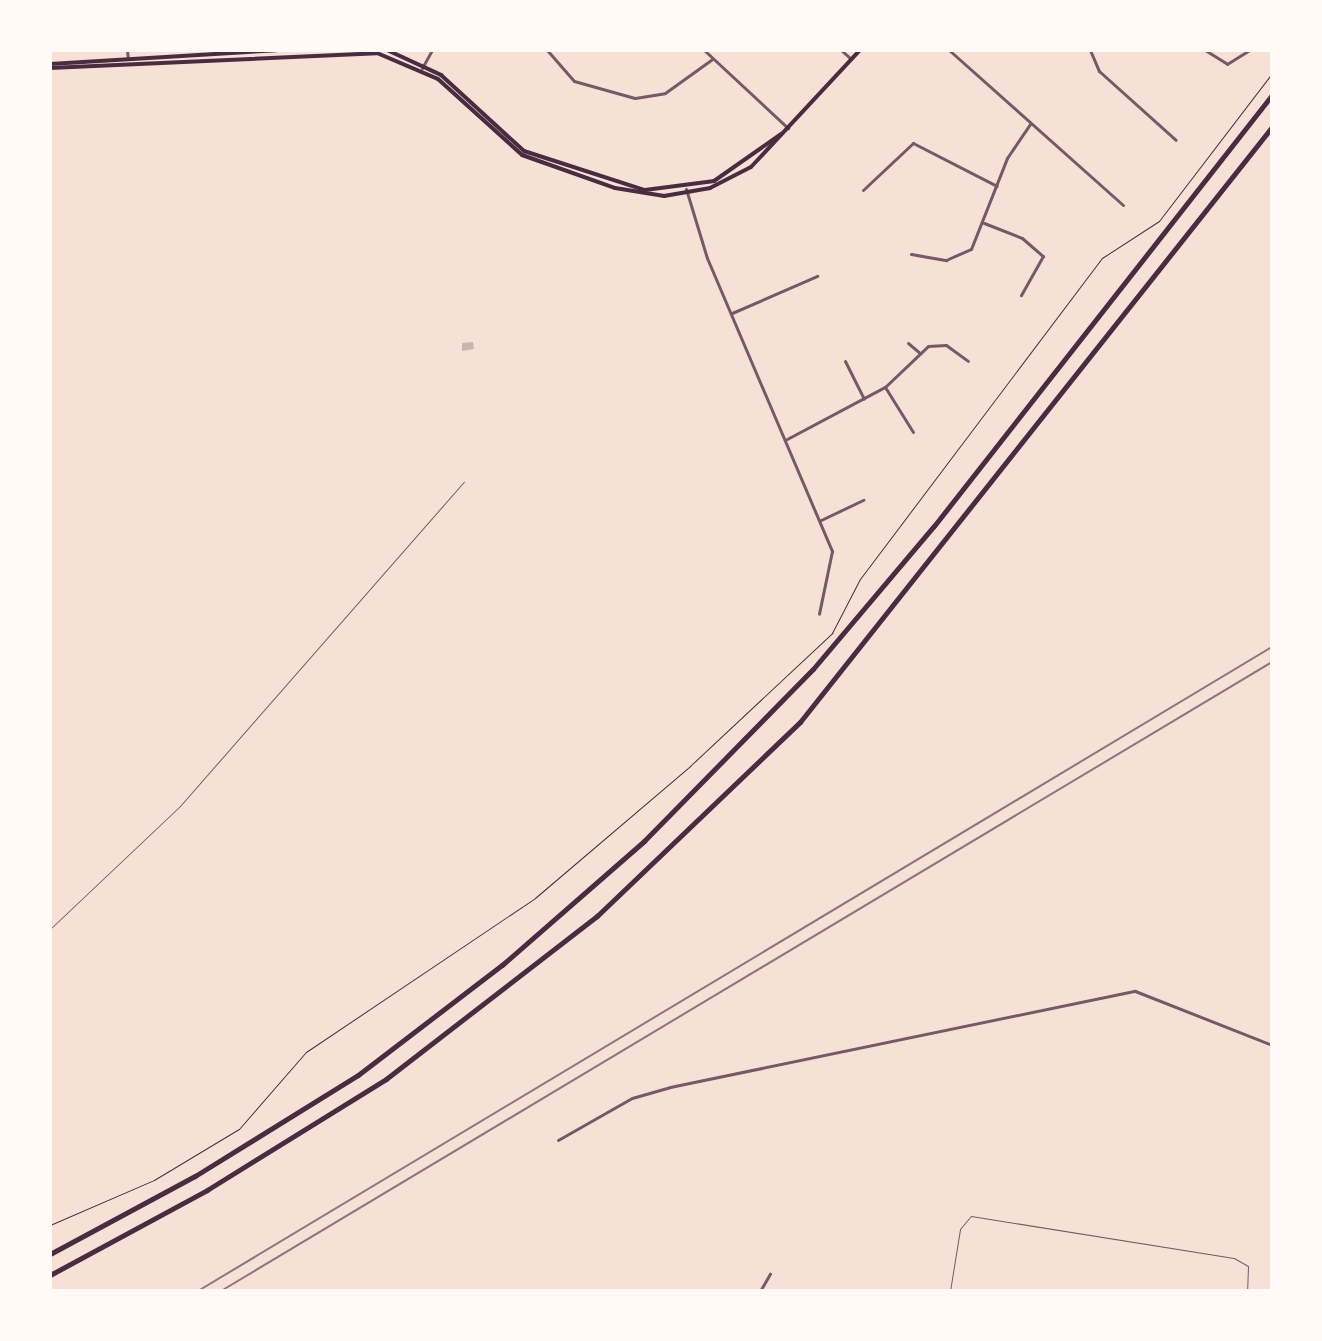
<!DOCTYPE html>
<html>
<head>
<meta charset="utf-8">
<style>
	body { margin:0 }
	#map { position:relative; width:1322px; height:1341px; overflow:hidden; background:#f7e1d7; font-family:"Titillium Web",sans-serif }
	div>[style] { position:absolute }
	.building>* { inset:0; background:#ccb4b1 }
	.path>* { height:1px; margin:-0.5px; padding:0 0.5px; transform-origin:0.5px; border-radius:0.5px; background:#4a2c40 }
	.service>* { height:1px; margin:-0.5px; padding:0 0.5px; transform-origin:0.5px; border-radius:0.5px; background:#755966 }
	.minor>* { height:3px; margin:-1.5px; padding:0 1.5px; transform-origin:1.5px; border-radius:1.5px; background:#755966 }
	.secondary>* { height:4px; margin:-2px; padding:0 2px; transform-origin:2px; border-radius:2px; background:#4a2c40 }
	.motorway>* { height:5px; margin:-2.5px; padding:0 2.5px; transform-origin:2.5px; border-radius:2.5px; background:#4a2c40 }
	.rail>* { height:2px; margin:-1px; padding:0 1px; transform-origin:1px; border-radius:1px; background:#8f747c }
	span { translate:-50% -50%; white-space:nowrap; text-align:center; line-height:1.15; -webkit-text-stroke:8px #fffaf5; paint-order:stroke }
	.frame { position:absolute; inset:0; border:52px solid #fffaf5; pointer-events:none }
</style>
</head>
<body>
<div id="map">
	<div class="building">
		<div style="clip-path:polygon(473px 342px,474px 349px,462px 351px,462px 343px)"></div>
	</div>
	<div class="path">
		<div style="left:50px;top:1225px;width:113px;rotate:-23.4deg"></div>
		<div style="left:154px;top:1180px;width:99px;rotate:-31deg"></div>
		<div style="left:239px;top:1129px;width:102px;rotate:-49deg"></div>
		<div style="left:306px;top:1052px;width:276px;rotate:-33.9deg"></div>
		<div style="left:535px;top:898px;width:204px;rotate:-40.4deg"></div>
		<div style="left:690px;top:766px;width:195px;rotate:-43.1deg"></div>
		<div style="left:832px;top:633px;width:61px;rotate:-62.6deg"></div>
		<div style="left:860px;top:579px;width:402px;rotate:-53deg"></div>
		<div style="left:1102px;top:258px;width:68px;rotate:-33deg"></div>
		<div style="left:1159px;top:221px;width:186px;rotate:-52.6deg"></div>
	</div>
	<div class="service">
		<div style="left:50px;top:929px;width:179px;rotate:-43.4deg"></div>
		<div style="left:180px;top:806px;width:431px;rotate:-48.8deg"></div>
		<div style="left:950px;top:1291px;width:63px;rotate:-80.8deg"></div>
		<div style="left:960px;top:1229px;width:17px;rotate:-50deg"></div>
		<div style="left:971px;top:1216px;width:266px;rotate:9.1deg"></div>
		<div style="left:1234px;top:1258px;width:16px;rotate:30deg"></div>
		<div style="left:1248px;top:1266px;width:25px;rotate:92deg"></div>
	</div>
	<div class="minor">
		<div style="left:127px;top:50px;width:9px;rotate:84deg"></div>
		<div style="left:547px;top:50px;width:41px;rotate:48.9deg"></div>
		<div style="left:574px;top:81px;width:63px;rotate:15.6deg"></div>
		<div style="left:635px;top:98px;width:30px;rotate:-9deg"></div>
		<div style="left:665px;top:93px;width:57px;rotate:-35.7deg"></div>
		<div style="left:704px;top:50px;width:115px;rotate:42.9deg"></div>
		<div style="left:841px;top:50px;width:13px;rotate:42deg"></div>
		<div style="left:949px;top:50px;width:233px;rotate:41.7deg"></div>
		<div style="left:1090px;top:50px;width:23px;rotate:67deg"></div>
		<div style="left:1099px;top:71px;width:103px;rotate:41.9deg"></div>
		<div style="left:1205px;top:50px;width:26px;rotate:32deg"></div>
		<div style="left:1227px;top:64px;width:26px;rotate:-32deg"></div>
		<div style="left:422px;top:68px;width:21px;rotate:-61deg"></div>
		<div style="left:686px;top:189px;width:72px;rotate:73.1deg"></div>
		<div style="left:707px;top:258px;width:319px;rotate:66.9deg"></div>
		<div style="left:832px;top:551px;width:64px;rotate:101.7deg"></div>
		<div style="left:863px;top:190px;width:69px;rotate:-43.2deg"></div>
		<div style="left:913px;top:143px;width:94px;rotate:27.1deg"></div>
		<div style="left:984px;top:223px;width:41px;rotate:21.5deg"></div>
		<div style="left:1022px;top:238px;width:28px;rotate:41deg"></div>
		<div style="left:1043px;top:256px;width:45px;rotate:119.4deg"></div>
		<div style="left:911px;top:254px;width:36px;rotate:10deg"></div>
		<div style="left:946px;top:260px;width:27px;rotate:-24deg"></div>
		<div style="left:971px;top:249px;width:98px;rotate:-68.4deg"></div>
		<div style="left:1007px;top:158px;width:41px;rotate:-55.9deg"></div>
		<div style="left:732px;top:313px;width:93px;rotate:-23.5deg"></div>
		<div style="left:908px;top:343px;width:16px;rotate:40deg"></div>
		<div style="left:845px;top:361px;width:42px;rotate:63.4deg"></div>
		<div style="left:885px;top:387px;width:53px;rotate:58.1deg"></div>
		<div style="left:787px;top:439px;width:111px;rotate:-28deg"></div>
		<div style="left:885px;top:387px;width:59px;rotate:-43.6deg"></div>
		<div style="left:928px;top:346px;width:18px;rotate:-3deg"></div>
		<div style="left:946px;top:345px;width:27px;rotate:36deg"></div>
		<div style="left:821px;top:520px;width:47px;rotate:-25.5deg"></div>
		<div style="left:558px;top:1140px;width:85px;rotate:-29.6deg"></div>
		<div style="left:632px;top:1098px;width:40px;rotate:-16deg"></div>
		<div style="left:670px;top:1087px;width:475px;rotate:-11.7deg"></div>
		<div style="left:1135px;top:991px;width:147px;rotate:21.5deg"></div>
		<div style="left:760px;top:1291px;width:20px;rotate:-60deg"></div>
	</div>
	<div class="secondary">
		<div style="left:387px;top:50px;width:60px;rotate:24.8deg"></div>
		<div style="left:441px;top:75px;width:113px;rotate:42.5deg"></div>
		<div style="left:524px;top:151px;width:127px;rotate:17.9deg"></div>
		<div style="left:645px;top:190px;width:70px;rotate:-7.4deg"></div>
		<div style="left:714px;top:181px;width:82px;rotate:-35deg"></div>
		<div style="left:50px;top:64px;width:227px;rotate:-3.5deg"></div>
		<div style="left:50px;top:68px;width:327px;rotate:-2.6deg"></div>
		<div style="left:377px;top:53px;width:66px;rotate:23.1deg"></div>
		<div style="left:438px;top:79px;width:113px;rotate:42.1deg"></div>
		<div style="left:522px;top:155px;width:99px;rotate:19.5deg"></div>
		<div style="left:615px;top:188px;width:50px;rotate:9.3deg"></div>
		<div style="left:664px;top:196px;width:47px;rotate:-9.9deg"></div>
		<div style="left:710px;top:188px;width:46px;rotate:-27.1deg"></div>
		<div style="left:751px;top:167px;width:160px;rotate:-47deg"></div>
	</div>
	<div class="motorway">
		<div style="left:50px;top:1254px;width:165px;rotate:-28.3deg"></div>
		<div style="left:195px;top:1176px;width:192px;rotate:-31.8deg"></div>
		<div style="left:358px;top:1075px;width:181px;rotate:-37.4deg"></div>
		<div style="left:502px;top:965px;width:189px;rotate:-41.1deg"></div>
		<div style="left:644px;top:841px;width:241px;rotate:-45.5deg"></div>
		<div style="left:813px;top:669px;width:187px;rotate:-49.8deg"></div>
		<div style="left:934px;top:526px;width:548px;rotate:-51.9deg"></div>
		<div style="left:50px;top:1275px;width:179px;rotate:-28.4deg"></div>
		<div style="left:207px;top:1190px;width:211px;rotate:-31.8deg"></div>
		<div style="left:386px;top:1079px;width:267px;rotate:-37.7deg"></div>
		<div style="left:597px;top:916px;width:281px;rotate:-43.7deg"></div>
		<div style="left:800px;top:722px;width:759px;rotate:-51.58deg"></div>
	</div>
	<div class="rail">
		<div style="left:198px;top:1291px;width:1252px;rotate:-30.95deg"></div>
		<div style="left:221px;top:1291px;width:1225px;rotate:-30.9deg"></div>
	</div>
	<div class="frame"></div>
</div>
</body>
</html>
